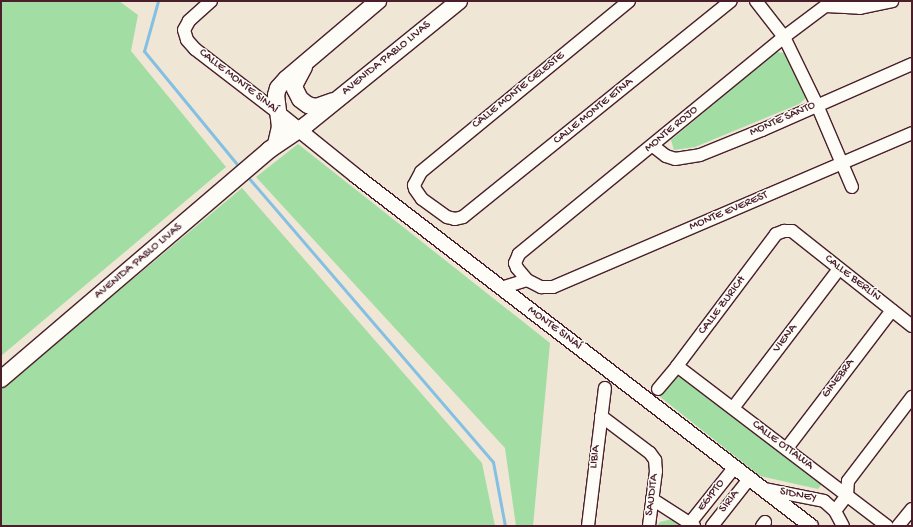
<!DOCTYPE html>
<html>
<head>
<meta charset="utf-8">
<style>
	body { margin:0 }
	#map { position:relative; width:913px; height:527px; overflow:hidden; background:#f0e6d5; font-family:"Gochi Hand",sans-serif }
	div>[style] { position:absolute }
	.green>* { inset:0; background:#a2dda4 }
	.stream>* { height:3px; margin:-1.5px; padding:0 1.5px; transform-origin:1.5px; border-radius:1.5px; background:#83c0e3 }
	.roads { filter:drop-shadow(1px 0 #4a1f2b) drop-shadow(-1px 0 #4a1f2b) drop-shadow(0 1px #4a1f2b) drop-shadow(0 -1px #4a1f2b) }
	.minor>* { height:12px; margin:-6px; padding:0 6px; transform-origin:6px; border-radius:6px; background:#fdfcf7 }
	.tertiary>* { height:14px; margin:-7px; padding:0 7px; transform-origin:7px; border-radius:7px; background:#fdfcf7 }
	.secondary>* { height:16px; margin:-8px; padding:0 8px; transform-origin:8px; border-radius:8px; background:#fdfcf7 }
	span { translate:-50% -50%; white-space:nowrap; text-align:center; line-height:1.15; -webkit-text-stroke:3px #fdfcf7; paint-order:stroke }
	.street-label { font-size:12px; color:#4a1f2b }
	.frame { position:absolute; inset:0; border:2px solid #4a1f2b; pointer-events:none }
</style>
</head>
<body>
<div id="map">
	<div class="green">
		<div style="clip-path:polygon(1px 1px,119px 1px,138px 15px,131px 51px,226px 167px,1px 356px)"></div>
		<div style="clip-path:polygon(776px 52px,785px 53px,806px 98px,799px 104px,695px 147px,674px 150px,671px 140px)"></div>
		<div style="clip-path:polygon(298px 144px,550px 343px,533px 526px,516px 526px,505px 448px,256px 177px)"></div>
		<div style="clip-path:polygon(242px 188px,482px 463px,495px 526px,1px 526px,1px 389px)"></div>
		<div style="clip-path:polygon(679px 374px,823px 483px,818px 489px,760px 476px,659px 396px)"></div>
		<div style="clip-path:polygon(672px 519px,682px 526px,657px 526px,660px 522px)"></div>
	</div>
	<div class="stream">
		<div style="left:158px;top:1px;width:52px;rotate:105.6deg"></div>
		<div style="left:144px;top:51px;width:153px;rotate:50.6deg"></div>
		<div style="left:247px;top:176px;width:377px;rotate:49.3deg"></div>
		<div style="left:493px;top:462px;width:65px;rotate:79.4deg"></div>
	</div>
	<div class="roads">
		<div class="minor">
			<div style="left:211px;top:1px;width:30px;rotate:138deg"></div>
			<div style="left:189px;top:21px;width:10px;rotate:119deg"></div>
			<div style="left:184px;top:30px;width:10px;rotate:73deg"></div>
			<div style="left:187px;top:40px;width:12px;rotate:48deg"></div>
			<div style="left:195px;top:49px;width:105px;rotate:37.6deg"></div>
			<div style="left:629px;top:1px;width:269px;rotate:140.6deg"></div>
			<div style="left:421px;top:172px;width:15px;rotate:118deg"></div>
			<div style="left:414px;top:185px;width:4px;rotate:76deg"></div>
			<div style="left:415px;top:189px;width:12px;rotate:55deg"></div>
			<div style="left:422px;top:199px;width:31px;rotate:36deg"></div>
			<div style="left:447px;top:217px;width:8px;rotate:14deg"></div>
			<div style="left:455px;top:219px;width:8px;rotate:-14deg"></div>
			<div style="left:463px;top:217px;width:344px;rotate:-38.9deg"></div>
			<div style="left:756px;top:1px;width:46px;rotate:52.1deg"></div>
			<div style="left:784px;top:37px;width:76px;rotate:64.1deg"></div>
			<div style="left:817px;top:105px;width:89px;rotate:66.9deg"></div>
			<div style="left:832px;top:1px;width:60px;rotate:143.1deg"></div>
			<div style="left:784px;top:37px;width:343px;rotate:140.7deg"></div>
			<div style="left:519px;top:254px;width:10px;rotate:114deg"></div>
			<div style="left:515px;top:263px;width:5px;rotate:68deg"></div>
			<div style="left:517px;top:268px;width:16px;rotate:50deg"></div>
			<div style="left:527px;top:280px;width:16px;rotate:27deg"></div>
			<div style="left:541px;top:287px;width:12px"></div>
			<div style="left:553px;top:287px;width:391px;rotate:-23.2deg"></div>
			<div style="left:826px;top:6px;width:34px;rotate:3deg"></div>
			<div style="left:860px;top:8px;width:33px;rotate:-12deg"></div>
			<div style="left:653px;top:146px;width:16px;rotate:38deg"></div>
			<div style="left:666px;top:156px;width:9px;rotate:18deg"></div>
			<div style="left:675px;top:159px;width:25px;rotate:-9deg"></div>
			<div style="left:700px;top:155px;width:67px;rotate:-22deg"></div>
			<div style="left:762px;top:130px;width:164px;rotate:-23.7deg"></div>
			<div style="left:501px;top:288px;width:27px;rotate:-17deg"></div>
			<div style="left:677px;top:366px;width:264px;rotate:37.3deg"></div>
			<div style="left:658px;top:389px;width:30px;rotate:-50deg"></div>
			<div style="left:677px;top:366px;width:165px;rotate:-53.1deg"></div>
			<div style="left:776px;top:234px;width:9px;rotate:-21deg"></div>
			<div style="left:784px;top:231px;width:8px"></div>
			<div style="left:792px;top:231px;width:153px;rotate:38.4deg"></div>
			<div style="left:733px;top:408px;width:175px;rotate:-52.7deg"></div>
			<div style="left:601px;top:416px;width:61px;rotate:37.1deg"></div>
			<div style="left:650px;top:453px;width:9px;rotate:54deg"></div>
			<div style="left:655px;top:460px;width:11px;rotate:85deg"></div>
			<div style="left:656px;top:471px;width:55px;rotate:97.3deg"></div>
			<div style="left:787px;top:448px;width:173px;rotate:-52.7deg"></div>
			<div style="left:764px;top:489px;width:61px;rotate:11.3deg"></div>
			<div style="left:824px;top:501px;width:15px;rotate:42deg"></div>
			<div style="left:835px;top:511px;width:17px;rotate:62deg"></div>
			<div style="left:652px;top:499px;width:50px;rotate:32.7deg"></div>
			<div style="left:835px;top:511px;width:20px;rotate:-53deg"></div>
			<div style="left:847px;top:495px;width:14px;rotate:-86deg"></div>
			<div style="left:848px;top:481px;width:106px;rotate:-52.7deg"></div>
			<div style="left:690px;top:523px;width:70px;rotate:-51.3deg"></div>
			<div style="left:588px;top:526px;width:139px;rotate:-83deg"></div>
			<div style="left:712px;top:526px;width:60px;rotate:-51.8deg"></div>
			<div style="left:762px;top:526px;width:5px;rotate:-53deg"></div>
			<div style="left:898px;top:526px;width:22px;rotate:-51deg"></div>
		</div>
		<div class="tertiary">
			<div style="left:278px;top:113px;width:100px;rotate:38.9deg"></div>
			<div style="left:356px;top:176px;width:574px;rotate:37.57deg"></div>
		</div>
		<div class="secondary">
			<div style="left:304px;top:67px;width:19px;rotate:118deg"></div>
			<div style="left:295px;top:84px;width:5px;rotate:90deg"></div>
			<div style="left:295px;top:89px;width:11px;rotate:63deg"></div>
			<div style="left:300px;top:99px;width:10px;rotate:37deg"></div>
			<div style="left:308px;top:105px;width:8px;rotate:14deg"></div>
			<div style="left:316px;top:107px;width:18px;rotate:-19deg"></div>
			<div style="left:276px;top:144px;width:17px;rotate:-77deg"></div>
			<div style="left:280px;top:127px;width:32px;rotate:-97deg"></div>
			<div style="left:276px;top:95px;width:7px;rotate:-74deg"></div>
			<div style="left:278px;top:88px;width:12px;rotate:-48deg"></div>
			<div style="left:286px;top:79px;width:121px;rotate:-40.3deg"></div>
			<div style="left:1px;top:379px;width:353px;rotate:-40.5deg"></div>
			<div style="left:269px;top:150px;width:45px;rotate:-34deg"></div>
			<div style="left:306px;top:125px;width:197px;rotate:-39deg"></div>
		</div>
	</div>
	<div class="street-label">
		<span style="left:387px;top:59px;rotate:-39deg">AVENIDA PABLO LIVAS</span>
		<span style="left:238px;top:82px;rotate:38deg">CALLE MONTE SINAÍ</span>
		<span style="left:519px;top:91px;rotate:-39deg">CALLE MONTE CELESTE</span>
		<span style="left:594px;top:112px;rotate:-39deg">CALLE MONTE ETNA</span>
		<span style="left:783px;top:120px;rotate:-24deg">MONTE SANTO</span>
		<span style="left:672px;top:130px;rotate:-40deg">MONTE ROJO</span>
		<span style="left:729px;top:212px;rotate:-23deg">MONTE EVEREST</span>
		<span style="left:139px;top:262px;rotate:-40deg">AVENIDA PABLO LIVAS</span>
		<span style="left:852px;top:279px;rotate:38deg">CALLE BERLÍN</span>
		<span style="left:723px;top:306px;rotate:-53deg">CALLE ZURICH</span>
		<span style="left:554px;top:329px;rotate:37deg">MONTE SINAÍ</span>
		<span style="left:786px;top:339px;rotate:-53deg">VIENA</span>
		<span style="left:839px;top:379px;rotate:-53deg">GINEBRA</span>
		<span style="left:782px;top:446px;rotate:37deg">CALLE OTTAWA</span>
		<span style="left:596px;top:457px;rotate:-83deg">LIBIA</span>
		<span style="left:653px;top:495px;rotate:-83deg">SAUDITA</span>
		<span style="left:712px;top:496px;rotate:-52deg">EGIPTO</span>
		<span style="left:798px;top:496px;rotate:11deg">SIDNEY</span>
		<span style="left:730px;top:502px;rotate:-52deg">SIRIA</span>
	</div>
	<div class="frame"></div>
</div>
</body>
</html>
